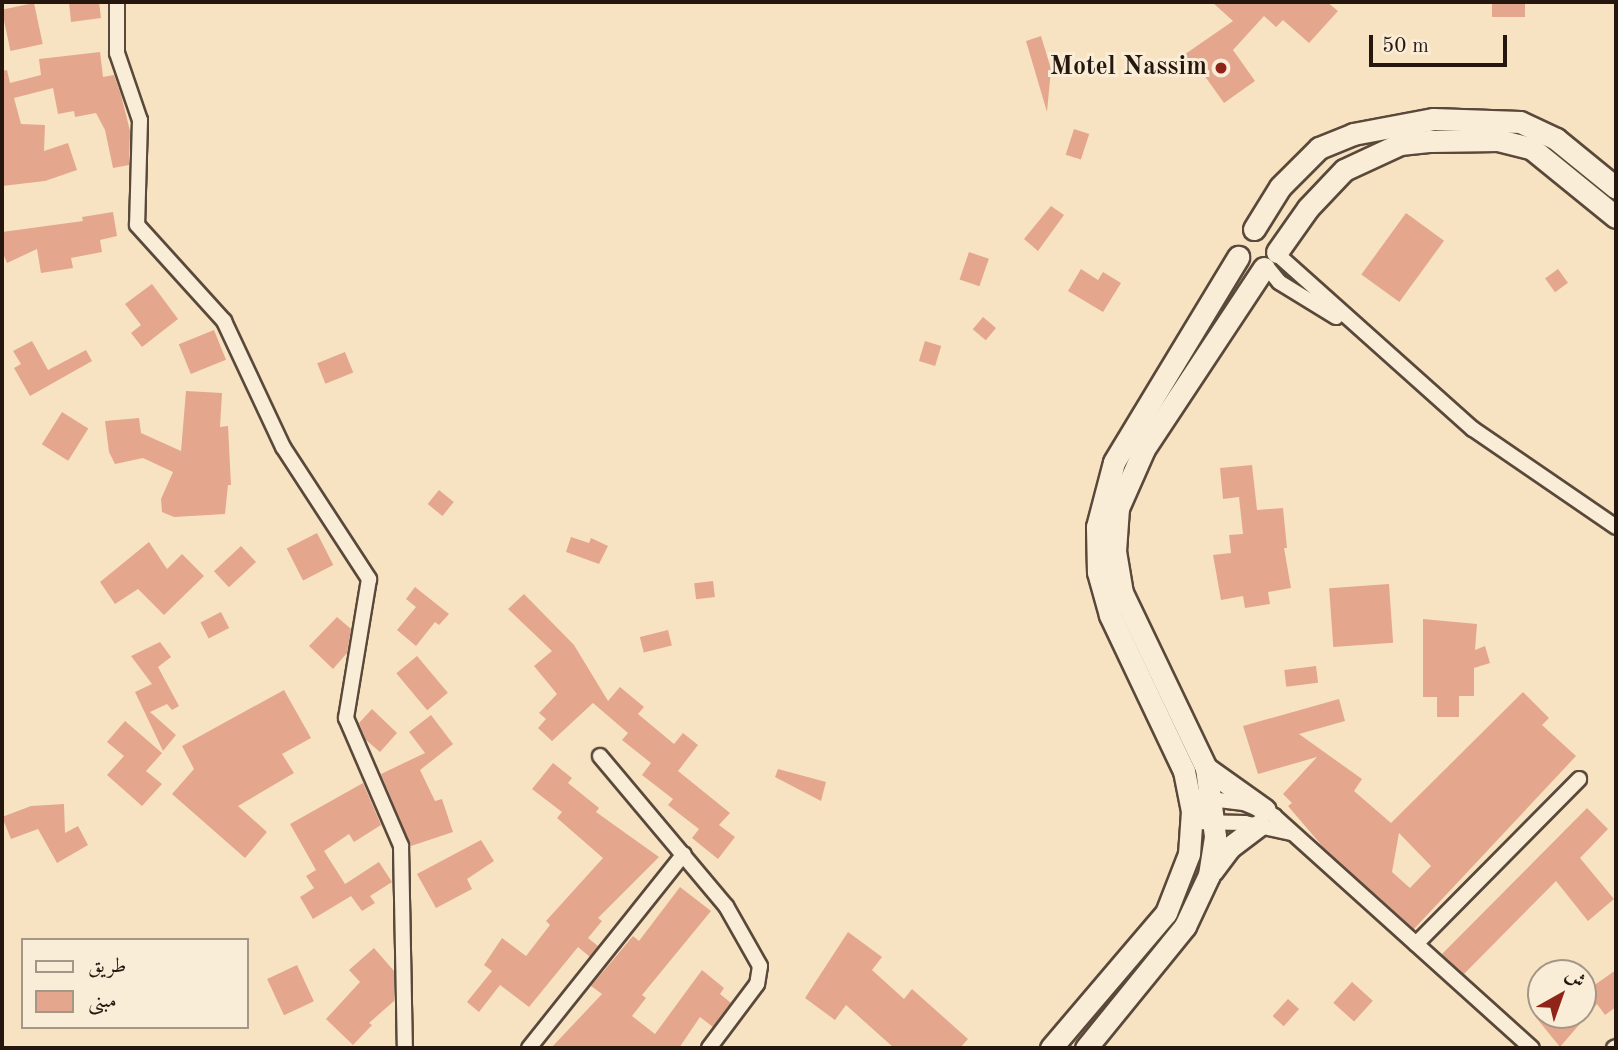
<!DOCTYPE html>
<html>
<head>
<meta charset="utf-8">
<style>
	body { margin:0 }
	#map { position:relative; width:1618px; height:1050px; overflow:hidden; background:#f7e3c1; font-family:"Old Standard TT",Amiri,serif }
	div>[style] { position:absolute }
	.building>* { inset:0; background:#e4a78e; transform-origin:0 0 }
	.roads { filter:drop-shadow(2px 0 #5a493b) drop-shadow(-2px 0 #5a493b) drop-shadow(0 2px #5a493b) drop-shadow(0 -2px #5a493b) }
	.street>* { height:14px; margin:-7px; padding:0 7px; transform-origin:7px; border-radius:7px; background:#faedd7 }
	.secondary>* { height:21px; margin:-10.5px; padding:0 10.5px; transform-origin:10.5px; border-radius:10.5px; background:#faedd7 }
	.dots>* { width:19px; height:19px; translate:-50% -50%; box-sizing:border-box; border:4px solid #faedd7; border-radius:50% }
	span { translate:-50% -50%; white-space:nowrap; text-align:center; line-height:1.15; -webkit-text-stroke:6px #faedd7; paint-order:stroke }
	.poi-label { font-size:26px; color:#25160e; font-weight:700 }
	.right { translate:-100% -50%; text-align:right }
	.frame { position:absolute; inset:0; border:4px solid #25160e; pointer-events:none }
	.legend { position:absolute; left:21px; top:938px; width:228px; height:91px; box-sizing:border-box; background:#faedd7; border:2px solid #a59787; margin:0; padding:9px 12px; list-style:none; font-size:21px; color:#25160e }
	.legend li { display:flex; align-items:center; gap:14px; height:35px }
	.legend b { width:35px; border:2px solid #a59787 }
	.north { position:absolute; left:1527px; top:959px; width:70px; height:70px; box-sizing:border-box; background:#faedd7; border:2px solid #a59787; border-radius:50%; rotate:40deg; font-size:19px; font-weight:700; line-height:28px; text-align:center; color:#25160e }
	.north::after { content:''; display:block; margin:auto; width:24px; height:32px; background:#8f2418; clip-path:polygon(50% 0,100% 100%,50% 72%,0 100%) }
	.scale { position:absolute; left:1369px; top:35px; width:138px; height:32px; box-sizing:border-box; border:4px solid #25160e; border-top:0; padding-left:9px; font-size:21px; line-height:24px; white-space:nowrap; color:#25160e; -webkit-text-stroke:5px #faedd7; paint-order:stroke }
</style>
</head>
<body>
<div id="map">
	<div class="building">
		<div style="clip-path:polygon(69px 2px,99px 2px,101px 18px,71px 22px)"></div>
		<div style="clip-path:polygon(1212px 2px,1327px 2px,1338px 11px,1309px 43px,1283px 20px,1276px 27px,1264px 16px,1233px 50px,1255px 81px,1224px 103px,1199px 68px,1189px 74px,1178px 59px,1233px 21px)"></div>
		<div style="left:1492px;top:2px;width:33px;height:15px"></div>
		<div style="left:34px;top:3px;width:42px;height:33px;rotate:78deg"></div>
		<div style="clip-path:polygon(1041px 36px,1051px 69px,1047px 112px,1026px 41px)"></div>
		<div style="clip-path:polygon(100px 52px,103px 77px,114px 75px,121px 95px,130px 131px,129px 165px,113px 168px,105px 130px,96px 113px,75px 117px,74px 111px,58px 114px,53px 88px,14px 98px,21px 124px,45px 125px,44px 151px,68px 143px,77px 170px,45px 181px,2px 186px,2px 71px,7px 70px,10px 83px,41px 75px,39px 59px)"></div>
		<div style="left:1074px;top:129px;width:16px;height:27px;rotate:18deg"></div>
		<div style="clip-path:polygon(1051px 206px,1064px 215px,1038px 251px,1024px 239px)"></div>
		<div style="clip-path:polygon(113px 212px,117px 236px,100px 240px,102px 252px,71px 258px,73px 268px,41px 273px,37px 249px,7px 263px,2px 251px,2px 232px,83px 221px,82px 217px)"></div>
		<div style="left:1406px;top:213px;width:47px;height:76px;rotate:36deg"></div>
		<div style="left:969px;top:252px;width:21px;height:29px;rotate:19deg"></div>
		<div style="clip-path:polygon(1081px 269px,1098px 280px,1103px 272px,1121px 283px,1103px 312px,1068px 291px)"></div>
		<div style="left:1558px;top:269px;width:17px;height:16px;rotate:54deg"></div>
		<div style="clip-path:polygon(152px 284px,178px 319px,142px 347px,131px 333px,141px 325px,125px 304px)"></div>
		<div style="left:983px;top:317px;width:17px;height:16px;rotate:40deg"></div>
		<div style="left:214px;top:330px;width:32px;height:38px;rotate:68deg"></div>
		<div style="clip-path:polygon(32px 341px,48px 370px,86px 350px,92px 361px,30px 396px,14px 368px,21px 364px,13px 351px)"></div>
		<div style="left:925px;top:341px;width:17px;height:21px;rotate:17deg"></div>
		<div style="left:345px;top:352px;width:22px;height:30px;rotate:68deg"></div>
		<div style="clip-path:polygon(186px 391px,222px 393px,220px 427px,228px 426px,231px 485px,228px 485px,225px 514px,174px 517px,162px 512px,161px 499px,173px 472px,143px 458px,115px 464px,109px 452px,105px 421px,139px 418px,141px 433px,181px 451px)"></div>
		<div style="left:62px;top:412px;width:31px;height:38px;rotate:32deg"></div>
		<div style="clip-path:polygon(1252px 465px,1257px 510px,1283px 508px,1287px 548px,1284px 548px,1291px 588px,1268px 592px,1270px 604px,1245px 608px,1243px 596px,1221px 600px,1213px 555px,1231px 553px,1229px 535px,1243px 534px,1239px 497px,1223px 499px,1220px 468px)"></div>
		<div style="left:439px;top:490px;width:19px;height:18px;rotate:39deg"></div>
		<div style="left:317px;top:533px;width:36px;height:34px;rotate:63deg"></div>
		<div style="clip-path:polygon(571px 537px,589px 543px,591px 538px,608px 546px,599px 564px,566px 552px)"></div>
		<div style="clip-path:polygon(149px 542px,167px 569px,182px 554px,204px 576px,164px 615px,138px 589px,115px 604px,100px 582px)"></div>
		<div style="left:241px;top:546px;width:22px;height:37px;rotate:47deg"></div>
		<div style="left:713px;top:581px;width:16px;height:19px;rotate:83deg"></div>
		<div style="left:1389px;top:584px;width:59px;height:60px;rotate:86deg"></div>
		<div style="clip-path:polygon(415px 587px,449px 614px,439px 625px,435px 622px,416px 646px,397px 630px,416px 607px,406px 599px)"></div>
		<div style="clip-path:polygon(524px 594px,574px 645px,608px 701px,620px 687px,644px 707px,638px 714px,674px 744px,683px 733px,698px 745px,678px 771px,730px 813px,719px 825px,735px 837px,718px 859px,692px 838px,699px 829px,668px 805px,673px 799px,642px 775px,651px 763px,622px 740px,628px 733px,593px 703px,552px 741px,538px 728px,546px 719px,539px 713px,557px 694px,534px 666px,552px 651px,508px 609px)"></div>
		<div style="left:221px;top:612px;width:18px;height:23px;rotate:63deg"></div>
		<div style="clip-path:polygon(337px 617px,351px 629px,347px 653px,333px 669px,309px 646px)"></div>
		<div style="clip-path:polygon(1423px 619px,1477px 624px,1475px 650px,1485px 646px,1490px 663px,1474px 668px,1474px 696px,1459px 696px,1459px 717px,1437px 717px,1437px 697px,1423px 697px)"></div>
		<div style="left:668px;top:630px;width:16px;height:29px;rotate:76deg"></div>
		<div style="clip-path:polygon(160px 642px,171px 657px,158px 667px,179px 706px,172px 710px,167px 704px,150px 712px,176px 735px,163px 751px,135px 692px,152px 684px,131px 656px)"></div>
		<div style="left:417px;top:656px;width:48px;height:27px;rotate:50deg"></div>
		<div style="left:1316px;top:666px;width:17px;height:32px;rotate:83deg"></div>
		<div style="clip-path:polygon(284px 690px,311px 738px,282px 754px,294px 773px,238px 806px,267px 832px,245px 858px,172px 794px,194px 769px,182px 746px)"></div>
		<div style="clip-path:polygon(evenodd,1523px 692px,1549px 718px,1542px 725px,1576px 756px,1414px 929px,1323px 847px,1288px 806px,1292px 803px,1283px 794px,1317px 757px,1258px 774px,1243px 726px,1339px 699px,1345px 721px,1299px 734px,1362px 779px,1354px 791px,1391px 823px,1523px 692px,1399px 833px,1431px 866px,1410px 888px,1392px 872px,1399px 833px)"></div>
		<div style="clip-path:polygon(372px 709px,397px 733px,380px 752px,366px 740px,359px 723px)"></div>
		<div style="clip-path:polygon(431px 715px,453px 744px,420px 770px,435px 801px,442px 799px,453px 832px,411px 846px,381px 774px,425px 753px,409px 732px)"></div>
		<div style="clip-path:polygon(125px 721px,162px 753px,146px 771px,162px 784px,142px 806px,107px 775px,124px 756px,107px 742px)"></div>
		<div style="clip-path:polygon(553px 763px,572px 778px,568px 783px,599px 808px,596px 812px,659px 857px,598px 918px,602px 921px,588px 938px,598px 946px,590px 957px,578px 947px,529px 1007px,500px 985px,479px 1012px,467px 1002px,492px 971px,484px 965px,502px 938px,526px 956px,550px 925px,546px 921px,603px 858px,557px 818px,562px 812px,532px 789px)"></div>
		<div style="clip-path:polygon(778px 769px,826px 782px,821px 801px,775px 777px)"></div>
		<div style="clip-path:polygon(363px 783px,381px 825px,354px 842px,349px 834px,324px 851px,345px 884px,379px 862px,392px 882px,370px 896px,375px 903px,362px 911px,351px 896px,313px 919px,300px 897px,314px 888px,306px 876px,316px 870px,290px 824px)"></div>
		<div style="clip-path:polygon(64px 804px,65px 833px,78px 826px,88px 845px,57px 863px,38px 829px,11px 839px,2px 817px,31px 806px)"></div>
		<div style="clip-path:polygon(1587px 808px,1608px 829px,1580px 858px,1614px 899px,1588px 921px,1556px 881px,1464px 974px,1442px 954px)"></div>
		<div style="clip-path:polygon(481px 840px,494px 861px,467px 879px,472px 889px,436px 908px,417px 874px)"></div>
		<div style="clip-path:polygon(680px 887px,711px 911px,642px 995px,646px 998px,632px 1016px,655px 1034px,702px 970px,724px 988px,720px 994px,731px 1003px,713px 1027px,700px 1017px,679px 1048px,551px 1048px,602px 994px,591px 986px,633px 936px,639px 941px)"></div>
		<div style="clip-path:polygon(848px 932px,882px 957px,872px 970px,904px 999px,912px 989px,968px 1039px,960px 1048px,894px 1048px,846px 1005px,835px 1020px,805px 998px)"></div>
		<div style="clip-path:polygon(374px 948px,394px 971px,394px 1001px,369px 1023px,372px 1025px,353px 1045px,326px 1019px,360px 982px,349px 970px)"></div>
		<div style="left:297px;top:965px;width:40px;height:33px;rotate:65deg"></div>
		<div style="clip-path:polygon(1616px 970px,1616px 1007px,1605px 1015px,1597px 1004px,1560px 1047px,1534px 1015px,1583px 1015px,1583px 993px)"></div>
		<div style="left:1352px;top:982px;width:28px;height:28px;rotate:42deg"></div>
		<div style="left:1288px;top:999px;width:15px;height:23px;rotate:42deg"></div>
	</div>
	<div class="roads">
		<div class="street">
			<div style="left:117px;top:2px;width:51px;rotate:90deg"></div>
			<div style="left:117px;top:53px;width:71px;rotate:71.1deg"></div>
			<div style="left:140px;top:120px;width:105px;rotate:91.6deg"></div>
			<div style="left:137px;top:225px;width:130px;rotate:47.8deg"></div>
			<div style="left:224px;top:321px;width:139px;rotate:64.9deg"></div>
			<div style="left:283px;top:447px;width:158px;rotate:56.9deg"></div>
			<div style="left:369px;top:579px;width:141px;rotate:99.4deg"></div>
			<div style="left:346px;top:718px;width:139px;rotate:66.7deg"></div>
			<div style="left:401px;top:846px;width:202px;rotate:88.9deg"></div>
			<div style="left:1277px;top:254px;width:263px;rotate:41.8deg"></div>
			<div style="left:1473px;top:429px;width:173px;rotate:34.4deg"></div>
			<div style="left:1267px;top:267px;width:19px;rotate:51deg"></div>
			<div style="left:1279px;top:282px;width:67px;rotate:31.6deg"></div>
			<div style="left:600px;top:756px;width:196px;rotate:50deg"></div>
			<div style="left:726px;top:906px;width:69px;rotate:60.5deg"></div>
			<div style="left:760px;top:966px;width:18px;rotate:99deg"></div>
			<div style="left:757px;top:984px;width:80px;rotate:126.9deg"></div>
			<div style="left:1202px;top:798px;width:42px;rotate:6.8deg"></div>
			<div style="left:1244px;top:803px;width:33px;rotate:23deg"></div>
			<div style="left:1274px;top:816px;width:347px;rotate:42deg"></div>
			<div style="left:1192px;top:822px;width:53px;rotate:1.1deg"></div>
			<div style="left:1245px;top:823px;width:47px;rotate:12.3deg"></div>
			<div style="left:1416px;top:944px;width:232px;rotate:-45.3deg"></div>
			<div style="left:529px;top:1048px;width:248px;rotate:-51.4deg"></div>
			<div style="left:1614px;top:1048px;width:2px;rotate:-27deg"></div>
		</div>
		<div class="secondary">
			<div style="left:1254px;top:229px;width:49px;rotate:-58.2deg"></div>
			<div style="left:1280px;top:187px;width:55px;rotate:-45deg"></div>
			<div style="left:1319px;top:148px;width:37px;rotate:-22deg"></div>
			<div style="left:1353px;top:134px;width:81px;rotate:-10.6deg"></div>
			<div style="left:1433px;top:119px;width:87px;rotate:2deg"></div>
			<div style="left:1520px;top:122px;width:40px;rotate:25deg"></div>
			<div style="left:1556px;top:139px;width:77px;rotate:39.2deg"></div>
			<div style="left:1277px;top:252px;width:54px;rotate:-54.8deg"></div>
			<div style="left:1308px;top:208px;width:52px;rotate:-46.5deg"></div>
			<div style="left:1344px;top:170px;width:62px;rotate:-24.9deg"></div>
			<div style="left:1400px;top:144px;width:31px;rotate:-6deg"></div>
			<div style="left:1431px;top:141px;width:67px;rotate:-0.9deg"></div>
			<div style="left:1498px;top:140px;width:34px;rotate:14deg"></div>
			<div style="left:1531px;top:148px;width:109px;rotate:39.1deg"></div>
			<div style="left:1206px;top:768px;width:72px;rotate:35.4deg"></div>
			<div style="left:1212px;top:871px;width:30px;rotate:-53deg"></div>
			<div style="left:1230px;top:847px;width:36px;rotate:-37deg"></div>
			<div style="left:1051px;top:1048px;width:177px;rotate:-49.6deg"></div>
			<div style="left:1166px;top:913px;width:63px;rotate:-68.7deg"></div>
			<div style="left:1189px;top:854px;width:43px;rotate:-86deg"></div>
			<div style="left:1192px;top:811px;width:41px;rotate:-101.3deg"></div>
			<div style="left:1184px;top:771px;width:173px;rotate:-115.4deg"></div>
			<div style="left:1110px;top:615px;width:45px;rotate:-105.6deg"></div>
			<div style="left:1098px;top:572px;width:45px;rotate:-91.3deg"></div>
			<div style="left:1097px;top:527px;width:67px;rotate:-75.3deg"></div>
			<div style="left:1114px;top:462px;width:240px;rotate:-58.8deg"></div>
			<div style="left:1086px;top:1048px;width:157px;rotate:-50.9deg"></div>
			<div style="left:1185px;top:926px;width:56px;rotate:-64.8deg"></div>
			<div style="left:1209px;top:875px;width:39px;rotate:-81deg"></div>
			<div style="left:1215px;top:836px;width:69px;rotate:-97.5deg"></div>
			<div style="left:1206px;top:768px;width:194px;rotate:-115.6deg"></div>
			<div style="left:1122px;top:593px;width:43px;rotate:-99.5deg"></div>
			<div style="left:1115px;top:551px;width:43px;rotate:-86deg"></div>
			<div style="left:1118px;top:508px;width:64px;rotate:-66.2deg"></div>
			<div style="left:1144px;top:449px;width:217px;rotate:-56.5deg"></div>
		</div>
	</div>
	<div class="dots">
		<div style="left:1221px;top:68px;background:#8f2418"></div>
	</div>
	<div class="poi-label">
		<span class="right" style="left:1207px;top:68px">Motel Nassim</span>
	</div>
	<div class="frame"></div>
	<ul class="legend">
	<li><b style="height:9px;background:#faedd7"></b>طريق</li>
	<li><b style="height:19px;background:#e4a78e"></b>مبنى</li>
	</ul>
	<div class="north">ش</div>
	<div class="scale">50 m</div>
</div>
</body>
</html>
